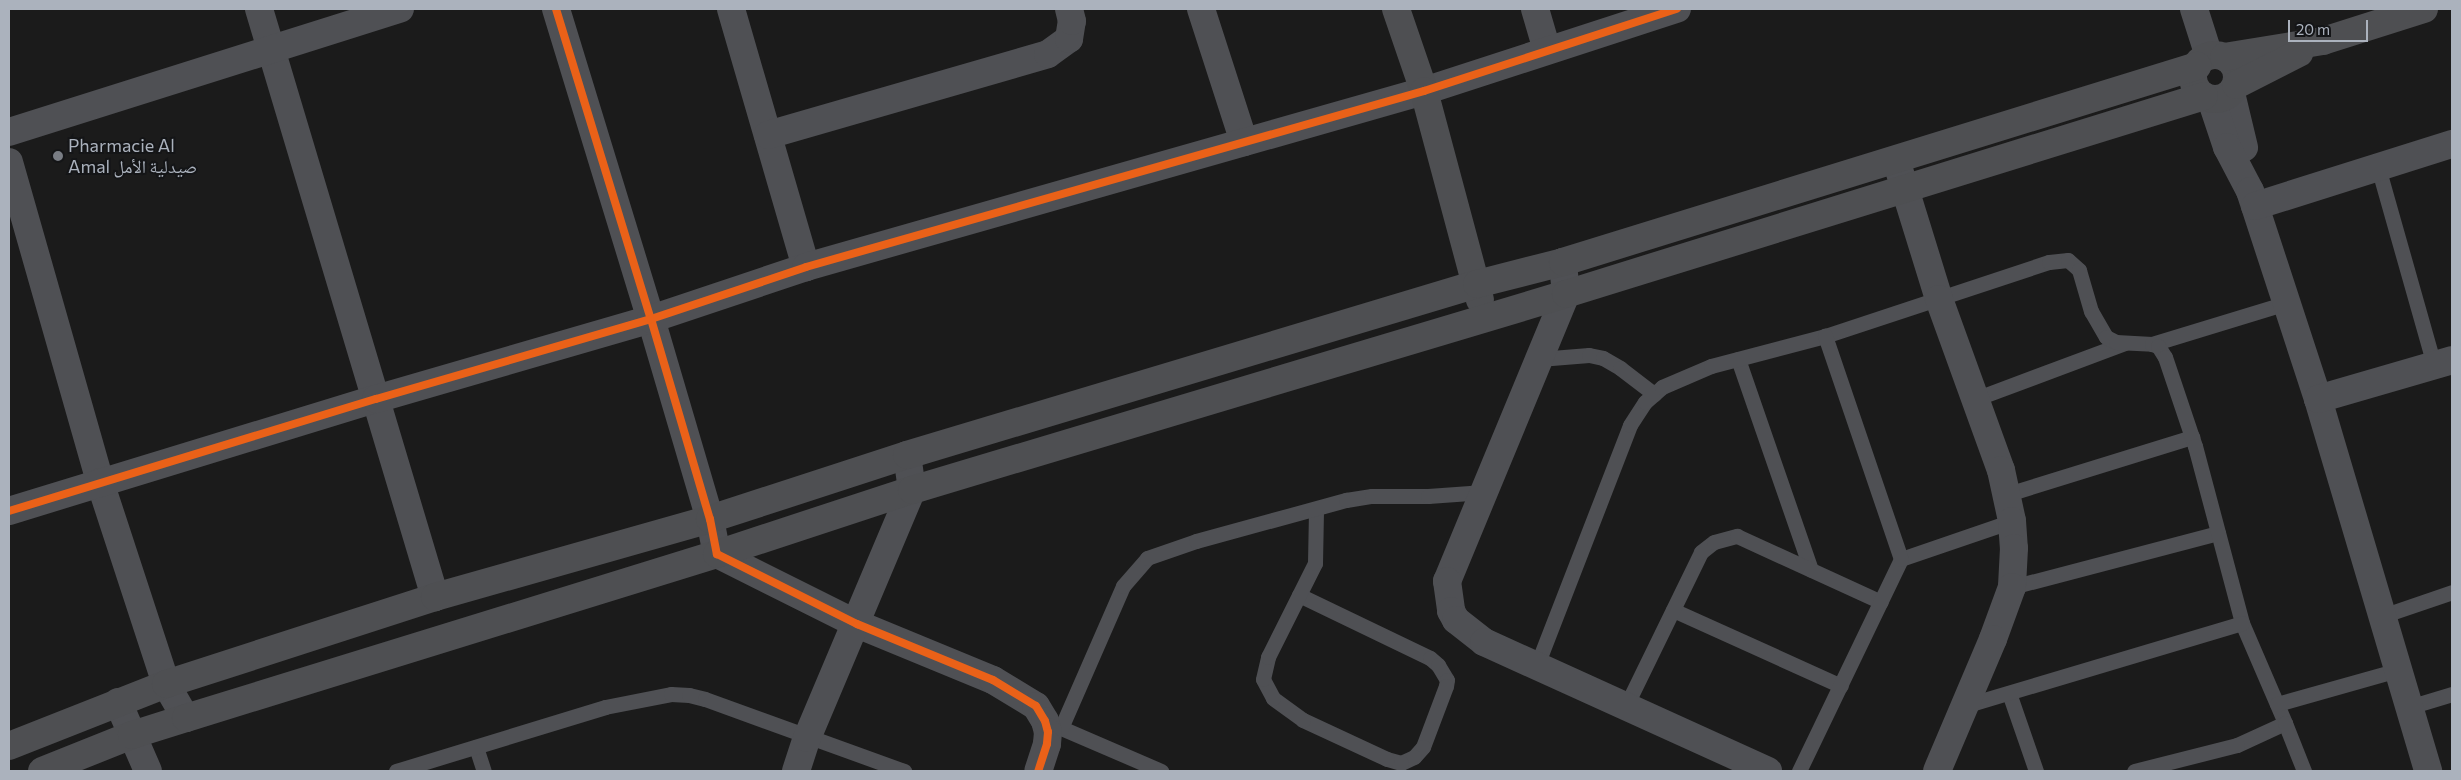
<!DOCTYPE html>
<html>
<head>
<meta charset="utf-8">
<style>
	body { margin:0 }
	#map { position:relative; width:2461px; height:780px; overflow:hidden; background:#1b1b1b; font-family:Commissioner,"Noto Naskh Arabic",sans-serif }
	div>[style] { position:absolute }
	.lane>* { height:15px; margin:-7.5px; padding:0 7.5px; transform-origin:7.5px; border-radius:7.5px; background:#4f5054 }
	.street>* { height:28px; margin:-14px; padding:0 14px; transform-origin:14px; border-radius:14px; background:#4f5054 }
	.secondary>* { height:28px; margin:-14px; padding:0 14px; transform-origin:14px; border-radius:14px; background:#4e4f52 }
	.secondary>.ring { margin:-14px; padding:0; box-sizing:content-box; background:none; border:28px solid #4e4f52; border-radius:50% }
	.cycleway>* { height:8px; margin:-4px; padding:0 4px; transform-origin:4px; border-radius:4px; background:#ea6118 }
	.dots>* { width:14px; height:14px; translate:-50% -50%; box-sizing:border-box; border:2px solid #141517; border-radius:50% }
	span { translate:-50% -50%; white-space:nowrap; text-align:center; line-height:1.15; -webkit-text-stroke:4px #141517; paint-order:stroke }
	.poi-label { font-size:18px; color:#abb2bd }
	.left { translate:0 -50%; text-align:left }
	.frame { position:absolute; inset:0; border:10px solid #abb2bd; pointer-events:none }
	.scale { position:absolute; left:2288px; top:20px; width:80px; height:22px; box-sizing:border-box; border:2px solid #abb2bd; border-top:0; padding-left:6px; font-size:15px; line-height:18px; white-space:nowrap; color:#abb2bd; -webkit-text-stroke:4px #141517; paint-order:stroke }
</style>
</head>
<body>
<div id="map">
	<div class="lane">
		<div style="left:2378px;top:167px;width:206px;rotate:74.2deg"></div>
		<div style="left:2152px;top:344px;width:140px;rotate:-17deg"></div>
		<div style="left:1539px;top:359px;width:50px;rotate:-4.6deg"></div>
		<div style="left:1589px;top:355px;width:14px;rotate:12deg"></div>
		<div style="left:1603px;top:358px;width:20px;rotate:30deg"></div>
		<div style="left:1620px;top:368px;width:43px;rotate:37.4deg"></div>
		<div style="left:1738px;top:359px;width:223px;rotate:70.9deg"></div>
		<div style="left:1975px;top:399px;width:160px;rotate:-20.5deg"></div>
		<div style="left:2008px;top:494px;width:193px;rotate:-17.2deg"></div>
		<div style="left:1901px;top:559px;width:117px;rotate:-18.9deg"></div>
		<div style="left:2012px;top:587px;width:213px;rotate:-14.7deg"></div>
		<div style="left:1299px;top:595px;width:145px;rotate:25.7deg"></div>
		<div style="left:1430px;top:658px;width:11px;rotate:41deg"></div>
		<div style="left:1438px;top:665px;width:17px;rotate:59deg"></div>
		<div style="left:1447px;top:680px;width:6px;rotate:99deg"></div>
		<div style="left:1446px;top:686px;width:65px;rotate:110.7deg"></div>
		<div style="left:1423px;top:747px;width:13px;rotate:132deg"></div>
		<div style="left:1414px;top:757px;width:14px;rotate:155deg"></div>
		<div style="left:1401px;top:763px;width:15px;rotate:-164deg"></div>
		<div style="left:1387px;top:759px;width:93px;rotate:-155.1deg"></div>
		<div style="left:1303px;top:720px;width:37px;rotate:-144deg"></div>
		<div style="left:1273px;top:698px;width:21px;rotate:-118deg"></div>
		<div style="left:1263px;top:679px;width:23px;rotate:-77deg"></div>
		<div style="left:1268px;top:657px;width:105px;rotate:-63.4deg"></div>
		<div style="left:1315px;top:563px;width:54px;rotate:-88.9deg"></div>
		<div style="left:1673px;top:610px;width:184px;rotate:24.3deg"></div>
		<div style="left:2382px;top:616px;width:74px;rotate:-18.9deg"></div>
		<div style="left:1537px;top:665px;width:257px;rotate:-68.8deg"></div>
		<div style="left:1630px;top:425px;width:27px;rotate:-57deg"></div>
		<div style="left:1645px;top:402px;width:23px;rotate:-41deg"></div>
		<div style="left:1662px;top:387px;width:53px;rotate:-23.2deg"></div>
		<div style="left:1711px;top:366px;width:118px;rotate:-14.7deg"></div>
		<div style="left:1825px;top:336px;width:236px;rotate:-18.3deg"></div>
		<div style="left:2049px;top:262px;width:19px;rotate:-6deg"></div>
		<div style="left:2068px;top:260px;width:15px;rotate:42deg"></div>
		<div style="left:2079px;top:270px;width:43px;rotate:73.7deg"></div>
		<div style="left:2091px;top:311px;width:30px;rotate:60deg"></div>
		<div style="left:2106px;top:337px;width:11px;rotate:27deg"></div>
		<div style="left:2116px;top:342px;width:36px;rotate:3deg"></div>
		<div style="left:2152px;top:344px;width:6px;rotate:18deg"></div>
		<div style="left:2158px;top:346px;width:13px;rotate:58deg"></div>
		<div style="left:2165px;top:357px;width:94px;rotate:71.4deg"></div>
		<div style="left:2195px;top:446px;width:183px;rotate:75.1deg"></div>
		<div style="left:2242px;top:623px;width:109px;rotate:66.7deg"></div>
		<div style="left:2285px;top:723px;width:53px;rotate:155.4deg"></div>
		<div style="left:2237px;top:745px;width:106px;rotate:165.8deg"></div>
		<div style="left:2009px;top:693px;width:83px;rotate:70.9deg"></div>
		<div style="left:2277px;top:704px;width:126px;rotate:-15.7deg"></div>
		<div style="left:1626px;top:706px;width:171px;rotate:-64deg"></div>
		<div style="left:1701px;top:552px;width:16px;rotate:-38deg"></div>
		<div style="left:1714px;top:542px;width:24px;rotate:-15deg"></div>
		<div style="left:1737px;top:536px;width:158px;rotate:24.6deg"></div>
		<div style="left:1964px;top:706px;width:290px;rotate:-16.6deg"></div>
		<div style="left:2409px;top:707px;width:45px;rotate:-16.8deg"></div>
		<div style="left:2285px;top:723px;width:52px;rotate:68.4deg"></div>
		<div style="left:1052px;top:724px;width:119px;rotate:23.3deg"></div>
		<div style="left:1061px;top:728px;width:155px;rotate:-66.4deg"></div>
		<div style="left:1123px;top:586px;width:37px;rotate:-49deg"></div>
		<div style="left:1147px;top:558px;width:52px;rotate:-19.1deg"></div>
		<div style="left:1196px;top:541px;width:156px;rotate:-15.3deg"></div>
		<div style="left:1346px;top:500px;width:26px;rotate:-9deg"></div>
		<div style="left:1372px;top:496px;width:56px"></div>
		<div style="left:1428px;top:496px;width:56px;rotate:-4.1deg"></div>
		<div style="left:476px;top:747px;width:25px;rotate:72deg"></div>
		<div style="left:396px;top:771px;width:219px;rotate:-17deg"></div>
		<div style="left:605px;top:707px;width:67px;rotate:-11.1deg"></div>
		<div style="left:671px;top:694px;width:18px;rotate:3deg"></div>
		<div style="left:689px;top:695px;width:16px;rotate:14deg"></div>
		<div style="left:705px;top:699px;width:212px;rotate:19.9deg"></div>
		<div style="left:1799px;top:771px;width:235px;rotate:-64.3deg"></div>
		<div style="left:1901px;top:559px;width:236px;rotate:-108.8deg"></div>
	</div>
	<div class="street">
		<div style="left:259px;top:9px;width:614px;rotate:73.34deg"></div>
		<div style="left:556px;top:9px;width:324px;rotate:73deg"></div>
		<div style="left:651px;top:319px;width:209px;rotate:73.6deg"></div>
		<div style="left:710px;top:519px;width:36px;rotate:79deg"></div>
		<div style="left:717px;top:554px;width:157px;rotate:26.6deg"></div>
		<div style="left:857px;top:624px;width:147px;rotate:22.4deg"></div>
		<div style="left:993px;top:680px;width:50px;rotate:31.2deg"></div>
		<div style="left:1036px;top:706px;width:17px;rotate:59deg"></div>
		<div style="left:1045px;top:721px;width:11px;rotate:75deg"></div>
		<div style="left:1048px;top:732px;width:12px;rotate:95deg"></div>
		<div style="left:1047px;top:744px;width:28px;rotate:108deg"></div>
		<div style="left:731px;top:9px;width:269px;rotate:73.8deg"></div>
		<div style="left:1201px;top:9px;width:140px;rotate:72.1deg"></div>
		<div style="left:1535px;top:9px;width:43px;rotate:73.7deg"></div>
		<div style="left:2194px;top:9px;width:49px;rotate:72.3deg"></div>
		<div style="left:2231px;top:93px;width:56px;rotate:76.5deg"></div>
		<div style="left:2211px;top:99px;width:51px;rotate:71.6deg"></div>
		<div style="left:2227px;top:147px;width:50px;rotate:62.4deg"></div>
		<div style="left:2250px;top:191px;width:219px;rotate:71.9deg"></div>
		<div style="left:2318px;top:399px;width:388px;rotate:73.5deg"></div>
		<div style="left:9px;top:132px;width:410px;rotate:-17.5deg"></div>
		<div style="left:768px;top:135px;width:291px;rotate:-16.1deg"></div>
		<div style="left:1048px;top:54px;width:26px;rotate:-36deg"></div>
		<div style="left:1069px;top:39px;width:18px;rotate:-81deg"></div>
		<div style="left:1072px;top:21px;width:12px;rotate:-104deg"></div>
		<div style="left:1896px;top:160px;width:145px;rotate:72.8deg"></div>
		<div style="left:1939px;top:299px;width:182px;rotate:70.1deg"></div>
		<div style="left:2001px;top:470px;width:52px;rotate:77.8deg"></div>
		<div style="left:2012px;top:521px;width:27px;rotate:86deg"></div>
		<div style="left:2014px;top:548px;width:39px;rotate:93deg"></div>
		<div style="left:2012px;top:587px;width:55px;rotate:110.1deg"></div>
		<div style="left:1993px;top:639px;width:143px;rotate:113deg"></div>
		<div style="left:9px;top:162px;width:333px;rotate:74.1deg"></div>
		<div style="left:100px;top:482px;width:213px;rotate:71.9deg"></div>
		<div style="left:166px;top:684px;width:39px;rotate:60deg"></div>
		<div style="left:2255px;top:206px;width:207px;rotate:-17.5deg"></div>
		<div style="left:1563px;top:262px;width:32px;rotate:85deg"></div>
		<div style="left:1566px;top:294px;width:311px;rotate:112.5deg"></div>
		<div style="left:1447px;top:581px;width:30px;rotate:82deg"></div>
		<div style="left:1451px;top:611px;width:10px;rotate:61deg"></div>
		<div style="left:1456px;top:620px;width:36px;rotate:38deg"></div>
		<div style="left:1484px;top:642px;width:312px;rotate:24.4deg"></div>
		<div style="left:2318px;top:399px;width:140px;rotate:-16.2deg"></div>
		<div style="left:9px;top:511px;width:384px;rotate:-17deg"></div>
		<div style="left:376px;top:399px;width:286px;rotate:-16.2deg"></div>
		<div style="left:651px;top:319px;width:163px;rotate:-18.5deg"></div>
		<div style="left:806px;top:267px;width:643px;rotate:-15.9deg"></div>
		<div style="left:1424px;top:91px;width:266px;rotate:-18deg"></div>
		<div style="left:118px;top:702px;width:75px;rotate:66.5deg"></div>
		<div style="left:796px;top:771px;width:35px;rotate:-72deg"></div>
		<div style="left:807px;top:738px;width:269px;rotate:-67.1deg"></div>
		<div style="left:912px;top:490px;width:35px;rotate:-98deg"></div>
	</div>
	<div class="secondary">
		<div style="left:1396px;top:9px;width:87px;rotate:71.1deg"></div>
		<div style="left:1424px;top:91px;width:216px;rotate:75deg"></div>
		<div class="ring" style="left:2193px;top:55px;width:16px;height:16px"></div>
		<div style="left:2224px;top:57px;width:100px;rotate:-9.2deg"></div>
		<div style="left:2323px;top:41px;width:106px;rotate:-17.6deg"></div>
		<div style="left:2236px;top:85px;width:71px;rotate:-26.9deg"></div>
		<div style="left:9px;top:746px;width:169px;rotate:-21.5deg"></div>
		<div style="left:166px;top:684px;width:283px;rotate:-17.9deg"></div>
		<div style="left:435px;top:597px;width:286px;rotate:-15.8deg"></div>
		<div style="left:710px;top:519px;width:207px;rotate:-18deg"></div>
		<div style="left:907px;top:455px;width:595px;rotate:-16.7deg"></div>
		<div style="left:1477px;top:284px;width:89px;rotate:-14.3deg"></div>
		<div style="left:1563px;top:262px;width:664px;rotate:-17.18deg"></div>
		<div style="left:42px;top:771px;width:97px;rotate:-21.8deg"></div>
		<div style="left:132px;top:735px;width:57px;rotate:-17.5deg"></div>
		<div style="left:186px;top:718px;width:556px;rotate:-17.16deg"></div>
		<div style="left:717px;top:554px;width:205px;rotate:-18.2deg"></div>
		<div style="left:912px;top:490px;width:683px;rotate:-16.68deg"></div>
		<div style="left:1566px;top:294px;width:668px;rotate:-17.24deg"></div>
	</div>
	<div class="cycleway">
		<div style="left:556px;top:9px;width:324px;rotate:73deg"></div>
		<div style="left:651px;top:319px;width:209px;rotate:73.6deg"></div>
		<div style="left:710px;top:519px;width:36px;rotate:79deg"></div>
		<div style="left:717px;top:554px;width:157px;rotate:26.6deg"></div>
		<div style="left:857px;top:624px;width:147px;rotate:22.4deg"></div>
		<div style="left:993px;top:680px;width:50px;rotate:31.2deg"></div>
		<div style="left:1036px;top:706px;width:17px;rotate:59deg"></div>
		<div style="left:1045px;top:721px;width:11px;rotate:75deg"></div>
		<div style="left:1048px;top:732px;width:12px;rotate:95deg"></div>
		<div style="left:1047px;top:744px;width:28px;rotate:108deg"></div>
		<div style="left:9px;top:511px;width:384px;rotate:-17deg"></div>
		<div style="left:376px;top:399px;width:286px;rotate:-16.2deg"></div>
		<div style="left:651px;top:319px;width:163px;rotate:-18.5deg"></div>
		<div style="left:806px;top:267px;width:643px;rotate:-15.9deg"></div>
		<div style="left:1424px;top:91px;width:266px;rotate:-18deg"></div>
	</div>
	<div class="dots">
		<div style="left:58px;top:156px;background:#797d84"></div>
	</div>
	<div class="poi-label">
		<span class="left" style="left:68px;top:156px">Pharmacie Al<br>Amal صيدلية الأمل</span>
	</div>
	<div class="frame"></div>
	<div class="scale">20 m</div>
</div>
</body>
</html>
